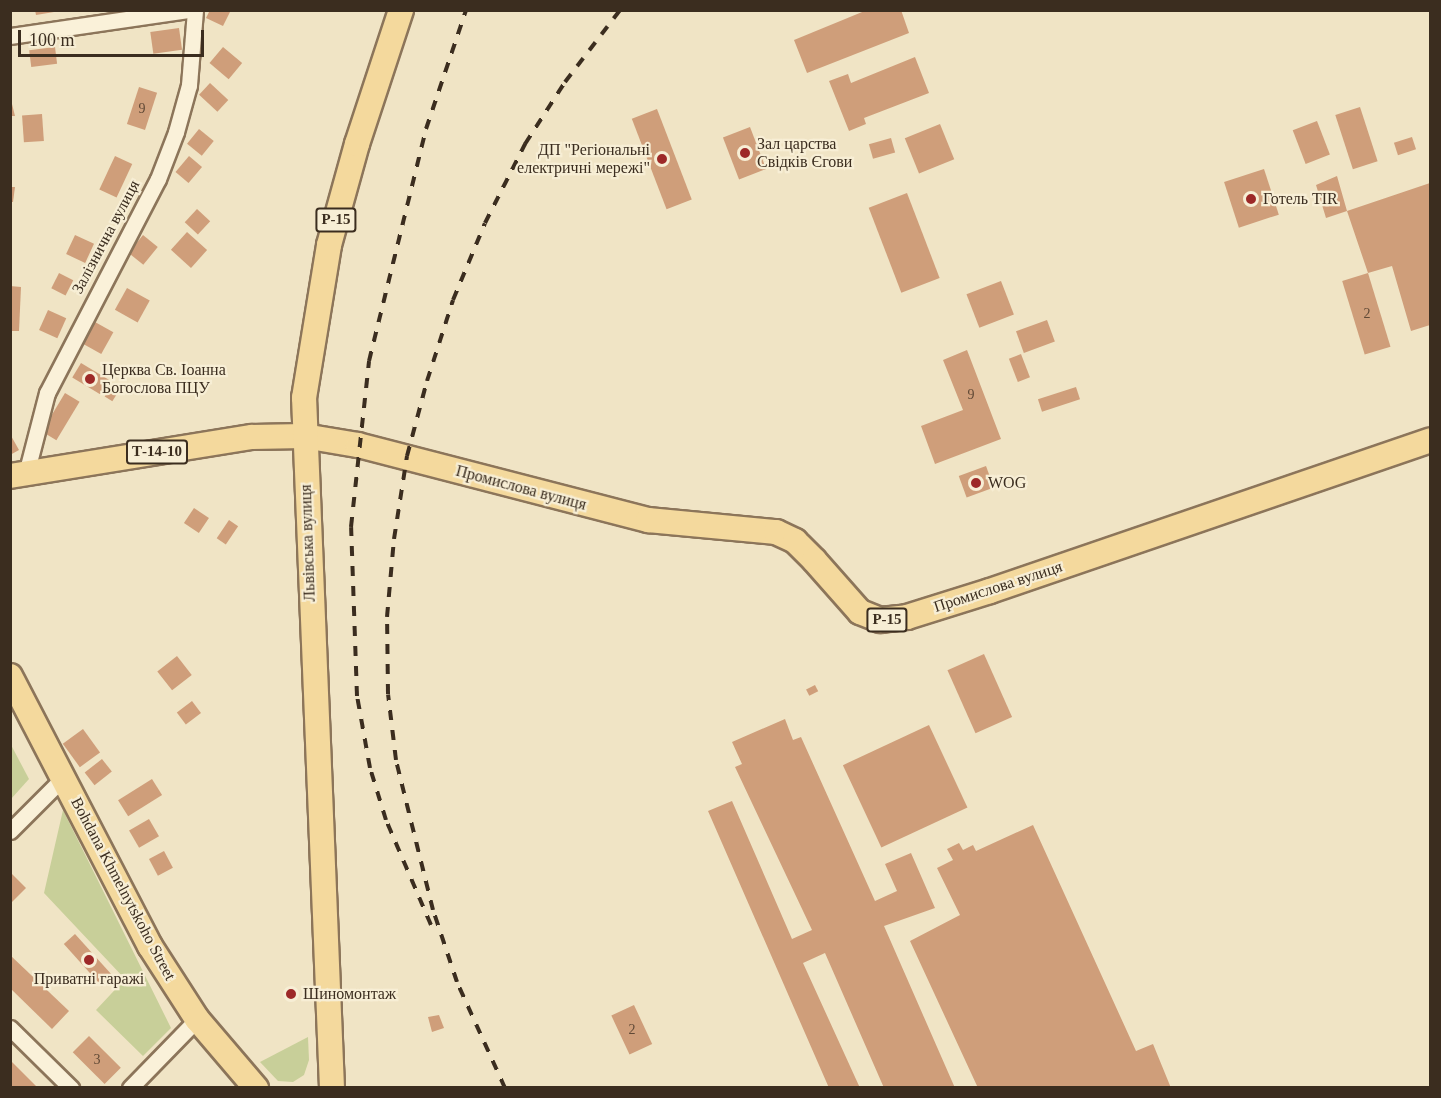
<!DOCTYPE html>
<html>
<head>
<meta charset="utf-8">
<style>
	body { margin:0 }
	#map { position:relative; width:1441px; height:1098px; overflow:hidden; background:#f0e4c5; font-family:"Times New Roman",serif }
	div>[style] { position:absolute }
	.green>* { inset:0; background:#c8cf99 }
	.building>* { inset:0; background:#cf9e7a; transform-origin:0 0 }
	.roads { filter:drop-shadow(2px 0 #8c755a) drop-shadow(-2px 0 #8c755a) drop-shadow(0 2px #8c755a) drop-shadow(0 -2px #8c755a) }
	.street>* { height:15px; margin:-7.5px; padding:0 7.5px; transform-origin:7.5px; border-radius:7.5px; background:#faf1d9 }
	.primary>* { height:24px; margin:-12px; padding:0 12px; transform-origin:12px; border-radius:12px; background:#f4d99d }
	.rail>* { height:4px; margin-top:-2px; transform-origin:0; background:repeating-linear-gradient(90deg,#3b2d1f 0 10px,transparent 0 20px) }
	.dots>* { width:16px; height:16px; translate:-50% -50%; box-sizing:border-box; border:3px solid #f7eed5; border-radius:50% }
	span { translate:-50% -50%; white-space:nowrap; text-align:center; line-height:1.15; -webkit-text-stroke:4.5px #f7eed5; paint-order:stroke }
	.number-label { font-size:14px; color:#604936 }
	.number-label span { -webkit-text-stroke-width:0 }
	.shield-label span { padding:2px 4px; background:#f7eed5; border:2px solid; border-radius:4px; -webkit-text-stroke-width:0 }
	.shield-label { font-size:15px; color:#3b2d1f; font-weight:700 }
	.poi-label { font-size:16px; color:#3b2d1f }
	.left { translate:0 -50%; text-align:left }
	.right { translate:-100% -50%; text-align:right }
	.street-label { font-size:16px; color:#3b2d1f }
	.frame { position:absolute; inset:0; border:12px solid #3b2d1f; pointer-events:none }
	.scale { position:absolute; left:18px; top:30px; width:186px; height:27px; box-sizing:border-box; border:3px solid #3b2d1f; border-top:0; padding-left:8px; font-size:18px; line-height:21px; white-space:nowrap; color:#3b2d1f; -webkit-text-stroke:4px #f7eed5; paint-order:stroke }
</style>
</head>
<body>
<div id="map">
	<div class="green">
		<div style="clip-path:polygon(10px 743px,29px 779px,11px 799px,10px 799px)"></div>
		<div style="clip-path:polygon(63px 810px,171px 1028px,143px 1056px,96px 1010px,125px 979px,44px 893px)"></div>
		<div style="clip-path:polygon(308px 1037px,309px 1060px,304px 1075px,293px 1082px,278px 1081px,260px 1062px)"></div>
	</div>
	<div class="building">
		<div style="clip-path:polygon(35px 10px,54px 10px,54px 12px,36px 15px)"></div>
		<div style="clip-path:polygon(210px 10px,231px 10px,223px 26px,206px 18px)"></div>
		<div style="clip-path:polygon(867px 10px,901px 10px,909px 33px,807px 73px,794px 40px)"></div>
		<div style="left:179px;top:28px;width:22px;height:29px;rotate:82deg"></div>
		<div style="left:55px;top:47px;width:17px;height:26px;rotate:83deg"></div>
		<div style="left:223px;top:47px;width:25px;height:21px;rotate:40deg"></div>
		<div style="clip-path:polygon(915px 57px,929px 93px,864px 118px,866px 124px,849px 131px,829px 81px,848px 74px,851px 83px)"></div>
		<div style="left:210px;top:83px;width:25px;height:16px;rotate:43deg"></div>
		<div style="left:139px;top:87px;width:19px;height:39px;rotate:18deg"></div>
		<div style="clip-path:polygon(10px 96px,15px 116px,10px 116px)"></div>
		<div style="left:1360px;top:107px;width:57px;height:26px;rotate:72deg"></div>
		<div style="left:657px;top:109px;width:97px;height:27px;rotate:69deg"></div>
		<div style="left:42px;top:114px;width:27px;height:20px;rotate:86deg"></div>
		<div style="left:1317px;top:121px;width:36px;height:26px;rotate:69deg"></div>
		<div style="left:940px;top:124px;width:38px;height:38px;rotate:68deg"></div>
		<div style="left:750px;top:127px;width:45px;height:29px;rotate:69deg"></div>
		<div style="left:199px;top:129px;width:19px;height:19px;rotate:39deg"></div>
		<div style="left:1412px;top:137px;width:13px;height:19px;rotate:72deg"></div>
		<div style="left:891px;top:138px;width:15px;height:23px;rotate:74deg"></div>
		<div style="left:115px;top:156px;width:19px;height:37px;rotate:25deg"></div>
		<div style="left:189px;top:156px;width:17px;height:21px;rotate:40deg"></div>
		<div style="left:1264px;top:169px;width:48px;height:42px;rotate:72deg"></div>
		<div style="clip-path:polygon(1337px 176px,1347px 211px,1430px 183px,1430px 325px,1411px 331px,1392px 266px,1368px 273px,1347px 211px,1326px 218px,1316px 185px)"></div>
		<div style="clip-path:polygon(10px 187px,15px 187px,13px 202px,10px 202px)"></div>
		<div style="left:907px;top:193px;width:91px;height:41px;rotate:69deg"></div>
		<div style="left:197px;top:209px;width:18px;height:18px;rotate:43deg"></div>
		<div style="left:187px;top:232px;width:27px;height:24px;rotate:42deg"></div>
		<div style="left:75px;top:235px;width:21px;height:21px;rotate:25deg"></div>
		<div style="left:143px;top:235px;width:19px;height:23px;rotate:39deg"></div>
		<div style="left:59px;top:273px;width:16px;height:17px;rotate:27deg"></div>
		<div style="left:1368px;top:273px;width:77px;height:27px;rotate:73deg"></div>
		<div style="left:1001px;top:281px;width:36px;height:37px;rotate:69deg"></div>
		<div style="clip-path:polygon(10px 286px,21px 287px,19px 331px,10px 331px)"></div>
		<div style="left:127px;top:288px;width:26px;height:25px;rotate:29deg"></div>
		<div style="left:48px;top:310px;width:20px;height:22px;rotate:24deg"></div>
		<div style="left:1047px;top:320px;width:23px;height:33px;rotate:70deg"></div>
		<div style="left:95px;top:322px;width:21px;height:25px;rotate:29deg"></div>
		<div style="clip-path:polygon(967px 350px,1001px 439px,935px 464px,921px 426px,963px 410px,943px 360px)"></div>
		<div style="left:1021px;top:354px;width:25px;height:13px;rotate:69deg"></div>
		<div style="left:81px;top:363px;width:33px;height:17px;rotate:31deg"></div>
		<div style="left:1076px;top:387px;width:13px;height:40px;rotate:72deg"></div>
		<div style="left:110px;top:388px;width:9px;height:10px;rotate:32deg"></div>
		<div style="left:65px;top:393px;width:17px;height:45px;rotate:31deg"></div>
		<div style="clip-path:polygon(10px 434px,19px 450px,10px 455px)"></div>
		<div style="left:986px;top:466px;width:23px;height:29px;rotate:70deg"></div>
		<div style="left:194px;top:508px;width:18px;height:18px;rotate:34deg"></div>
		<div style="left:229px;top:520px;width:11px;height:22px;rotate:34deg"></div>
		<div style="left:984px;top:654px;width:69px;height:40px;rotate:66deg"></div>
		<div style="left:177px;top:656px;width:24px;height:25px;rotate:52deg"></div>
		<div style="left:815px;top:685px;width:7px;height:10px;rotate:63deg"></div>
		<div style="left:192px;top:701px;width:15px;height:19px;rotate:53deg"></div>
		<div style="clip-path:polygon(785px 719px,793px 740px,801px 737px,875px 901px,897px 891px,885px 864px,911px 853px,935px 908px,884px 926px,955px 1088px,884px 1088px,825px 953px,803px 963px,860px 1088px,829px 1088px,708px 811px,732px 801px,792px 939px,812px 930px,735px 767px,742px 764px,732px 742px)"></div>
		<div style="left:929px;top:725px;width:91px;height:95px;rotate:65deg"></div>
		<div style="left:83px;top:729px;width:29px;height:25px;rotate:54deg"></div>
		<div style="left:102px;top:759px;width:16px;height:22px;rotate:52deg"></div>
		<div style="left:152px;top:779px;width:19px;height:40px;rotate:58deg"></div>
		<div style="left:149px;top:819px;width:20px;height:23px;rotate:60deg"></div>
		<div style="clip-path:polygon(1033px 825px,1136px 1051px,1153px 1044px,1171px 1088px,978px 1088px,910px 941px,960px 915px,937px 868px,953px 860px,947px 849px,959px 843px,963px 850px,973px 845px,976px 851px)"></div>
		<div style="left:164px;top:851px;width:19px;height:17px;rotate:62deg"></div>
		<div style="clip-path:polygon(10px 872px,26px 888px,10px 904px)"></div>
		<div style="left:75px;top:934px;width:57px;height:15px;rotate:48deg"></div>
		<div style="clip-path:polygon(10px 955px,69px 1011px,52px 1029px,10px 988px)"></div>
		<div style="left:634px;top:1005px;width:43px;height:25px;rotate:65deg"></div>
		<div style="clip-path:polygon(439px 1015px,444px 1028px,432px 1032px,428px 1017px)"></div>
		<div style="left:89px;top:1036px;width:45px;height:23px;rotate:45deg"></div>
		<div style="clip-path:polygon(10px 1060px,38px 1088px,10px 1088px)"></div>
	</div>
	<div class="roads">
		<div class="street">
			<div style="left:10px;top:36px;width:181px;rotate:-8.3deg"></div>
			<div style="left:26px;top:474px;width:84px;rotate:-75.5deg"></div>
			<div style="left:47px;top:393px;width:241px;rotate:-62.6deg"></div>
			<div style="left:158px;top:179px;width:50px;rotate:-69deg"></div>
			<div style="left:176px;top:132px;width:49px;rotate:-74.5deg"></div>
			<div style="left:189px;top:85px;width:75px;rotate:-85.4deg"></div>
			<div style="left:10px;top:831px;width:76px;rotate:-45deg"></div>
			<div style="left:10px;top:1028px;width:86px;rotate:44.5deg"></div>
			<div style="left:130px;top:1088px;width:96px;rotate:-45.8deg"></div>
		</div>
		<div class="primary">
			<div style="left:10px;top:476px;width:245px;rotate:-9.2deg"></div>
			<div style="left:252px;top:437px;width:52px;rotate:-1.1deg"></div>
			<div style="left:304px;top:436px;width:55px;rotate:9.5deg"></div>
			<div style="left:358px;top:445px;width:300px;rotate:14.5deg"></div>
			<div style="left:648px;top:520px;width:129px;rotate:5.4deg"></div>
			<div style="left:776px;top:532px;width:21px;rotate:25deg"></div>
			<div style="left:795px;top:541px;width:27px;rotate:45deg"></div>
			<div style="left:814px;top:560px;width:69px;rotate:48.5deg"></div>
			<div style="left:860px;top:612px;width:22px;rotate:22deg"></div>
			<div style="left:880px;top:620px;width:27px;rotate:-6deg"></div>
			<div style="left:907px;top:617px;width:87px;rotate:-17.4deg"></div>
			<div style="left:990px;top:591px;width:465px;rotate:-18.9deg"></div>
			<div style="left:10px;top:676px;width:304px;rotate:62.6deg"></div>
			<div style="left:150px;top:946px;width:87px;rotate:57.2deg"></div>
			<div style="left:197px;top:1019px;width:91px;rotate:49.5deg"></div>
			<div style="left:332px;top:1088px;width:691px;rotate:-92.32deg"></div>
			<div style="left:304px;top:398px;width:155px;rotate:-80.7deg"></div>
			<div style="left:329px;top:245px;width:105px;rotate:-74.5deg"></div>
			<div style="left:357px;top:144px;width:141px;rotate:-71.8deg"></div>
		</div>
	</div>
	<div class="rail">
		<div style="left:431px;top:925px;width:114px;rotate:-113.2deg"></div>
		<div style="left:386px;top:820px;width:54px;rotate:-107.1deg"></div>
		<div style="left:370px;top:768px;width:73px;rotate:-100.2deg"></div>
		<div style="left:357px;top:696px;width:169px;rotate:-92deg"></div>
		<div style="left:351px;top:527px;width:167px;rotate:-83.8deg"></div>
		<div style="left:369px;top:361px;width:239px;rotate:-76.2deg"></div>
		<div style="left:426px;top:129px;width:126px;rotate:-71.4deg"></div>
		<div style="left:505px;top:1088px;width:116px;rotate:-114.4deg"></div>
		<div style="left:457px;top:982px;width:76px;rotate:-108.4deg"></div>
		<div style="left:433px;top:910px;width:154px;rotate:-103.9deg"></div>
		<div style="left:396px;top:760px;width:66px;rotate:-96.9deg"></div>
		<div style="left:388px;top:694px;width:77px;rotate:-90.7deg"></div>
		<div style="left:387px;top:617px;width:78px;rotate:-84.9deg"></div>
		<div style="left:394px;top:539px;width:84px;rotate:-81.1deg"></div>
		<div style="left:407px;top:456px;width:78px;rotate:-75.1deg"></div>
		<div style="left:427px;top:381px;width:85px;rotate:-72.2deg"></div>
		<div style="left:453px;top:300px;width:83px;rotate:-67.4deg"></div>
		<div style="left:485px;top:223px;width:89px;rotate:-63.1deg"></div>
		<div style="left:525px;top:144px;width:74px;rotate:-57.2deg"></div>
		<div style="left:565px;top:82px;width:91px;rotate:-52.6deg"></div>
	</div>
	<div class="dots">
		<div style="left:745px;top:153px;background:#9d2928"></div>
		<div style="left:662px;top:159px;background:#9d2928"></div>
		<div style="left:1251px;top:199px;background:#9d2928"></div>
		<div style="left:90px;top:379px;background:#9d2928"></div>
		<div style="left:976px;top:483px;background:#9d2928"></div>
		<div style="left:89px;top:960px;background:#9d2928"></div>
		<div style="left:291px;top:994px;background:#9d2928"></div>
	</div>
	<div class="number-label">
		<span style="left:142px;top:109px">9</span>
		<span style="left:1367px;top:314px">2</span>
		<span style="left:971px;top:395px">9</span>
		<span style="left:632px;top:1030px">2</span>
		<span style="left:97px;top:1060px">3</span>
	</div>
	<div class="shield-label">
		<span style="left:336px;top:220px">Р-15</span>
		<span style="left:157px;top:452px">Т-14-10</span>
		<span style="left:887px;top:620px">Р-15</span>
	</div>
	<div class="poi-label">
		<span class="left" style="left:757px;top:153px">Зал царства<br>Свідків Єгови</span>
		<span class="right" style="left:650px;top:159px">ДП "Регіональні<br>електричні мережі"</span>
		<span class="left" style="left:1263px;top:199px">Готель TIR</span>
		<span class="left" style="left:102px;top:379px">Церква Св. Іоанна<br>Богослова ПЦУ</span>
		<span class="left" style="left:988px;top:483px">WOG</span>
		<span style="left:89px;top:979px">Приватні гаражі</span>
		<span class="left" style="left:303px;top:994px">Шиномонтаж</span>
	</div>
	<div class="street-label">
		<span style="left:106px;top:237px;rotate:-62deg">Залізнична вулиця</span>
		<span style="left:521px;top:488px;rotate:15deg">Промислова вулиця</span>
		<span style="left:308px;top:543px;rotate:-92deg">Львівська вулиця</span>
		<span style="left:998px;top:587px;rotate:-18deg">Промислова вулиця</span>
		<span style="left:123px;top:889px;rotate:62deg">Bohdana Khmelnytskoho Street</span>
	</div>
	<div class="frame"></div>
	<div class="scale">100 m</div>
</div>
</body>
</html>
